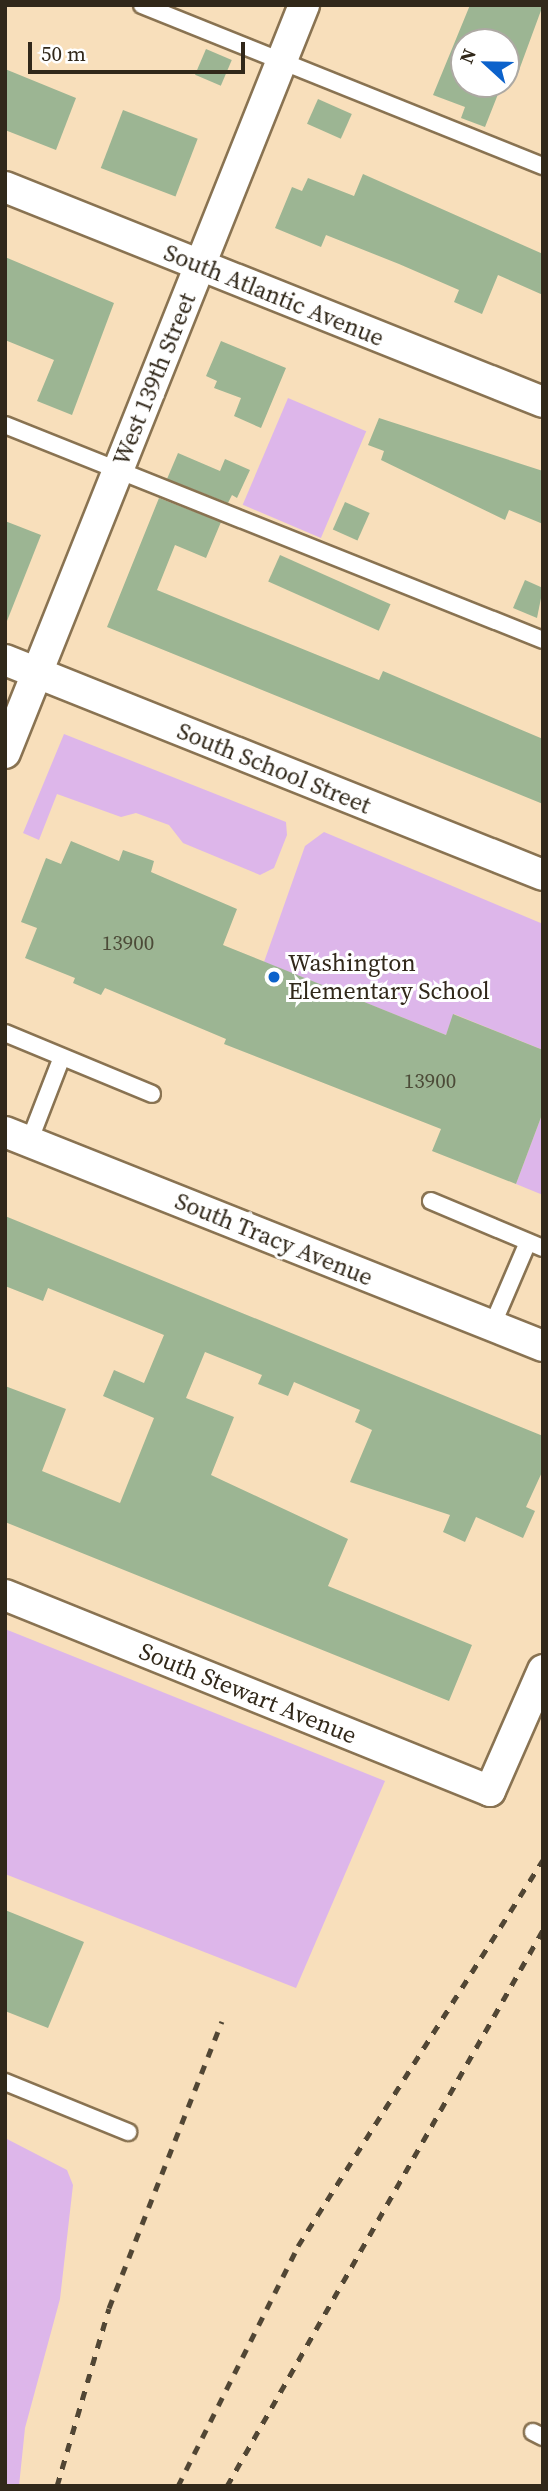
<!DOCTYPE html>
<html>
<head>
<meta charset="utf-8">
<style>
	body { margin:0 }
	#map { position:relative; width:548px; height:2491px; overflow:hidden; background:#f8dfbb; font-family:"Source Serif 4",serif }
	div>[style] { position:absolute }
	.green>* { inset:0; background:#ddb6ea; transform-origin:0 0 }
	.building>* { inset:0; background:#9cb593; transform-origin:0 0 }
	.roads { filter:drop-shadow(2px 0 #897352) drop-shadow(-2px 0 #897352) drop-shadow(0 2px #897352) drop-shadow(0 -2px #897352) }
	.lane>* { height:16px; margin:-8px; padding:0 8px; transform-origin:8px; border-radius:8px; background:#fff }
	.street>* { height:30px; margin:-15px; padding:0 15px; transform-origin:15px; border-radius:15px; background:#fff }
	.rail>* { height:5px; margin-top:-2.5px; transform-origin:0; background:repeating-linear-gradient(90deg,#514634 0 9px,transparent 0 18px) }
	.dots>* { width:19px; height:19px; translate:-50% -50%; box-sizing:border-box; border:4px solid #fff; border-radius:50% }
	span { translate:-50% -50%; white-space:nowrap; text-align:center; line-height:1.15; -webkit-text-stroke:6px #fff; paint-order:stroke }
	.number-label { font-size:21px; color:#4c4b38 }
	.number-label span { -webkit-text-stroke-width:0 }
	.street-label { font-size:24px; color:#31281a }
	.poi-label { font-size:24px; color:#31281a }
	.left { translate:0 -50%; text-align:left }
	.frame { position:absolute; inset:0; border:7px solid #31281a; pointer-events:none }
	.north { position:absolute; left:450px; top:28px; width:70px; height:70px; box-sizing:border-box; background:#fff; border:2px solid #ada9a3; border-radius:50%; rotate:292deg; font-size:19px; font-weight:700; line-height:28px; text-align:center; color:#31281a }
	.north::after { content:''; display:block; margin:auto; width:24px; height:32px; background:#0c62cb; clip-path:polygon(50% 0,100% 100%,50% 72%,0 100%) }
	.scale { position:absolute; left:28px; top:42px; width:217px; height:32px; box-sizing:border-box; border:4px solid #31281a; border-top:0; padding-left:9px; font-size:21px; line-height:24px; white-space:nowrap; color:#31281a; -webkit-text-stroke:5px #fff; paint-order:stroke }
</style>
</head>
<body>
<div id="map">
	<div class="green">
		<div style="left:288px;top:398px;width:85px;height:116px;rotate:23deg"></div>
		<div style="clip-path:polygon(64px 734px,286px 822px,287px 835px,274px 868px,260px 875px,183px 843px,169px 825px,136px 813px,121px 817px,57px 794px,39px 840px,23px 833px)"></div>
		<div style="clip-path:polygon(324px 832px,543px 924px,543px 1050px,454px 1014px,446px 1035px,264px 962px,305px 846px)"></div>
		<div style="clip-path:polygon(543px 1112px,543px 1195px,516px 1184px)"></div>
		<div style="clip-path:polygon(5px 1629px,385px 1781px,296px 1988px,5px 1874px)"></div>
		<div style="clip-path:polygon(5px 2138px,67px 2170px,73px 2185px,60px 2299px,25px 2428px,19px 2486px,5px 2486px)"></div>
	</div>
	<div class="building">
		<div style="clip-path:polygon(470px 5px,543px 5px,518px 73px,508px 69px,506px 75px,506px 42px,464px 42px,464px 84px,502px 84px,485px 127px,461px 118px,465px 107px,433px 95px)"></div>
		<div style="left:206px;top:49px;width:28px;height:28px;rotate:23deg"></div>
		<div style="clip-path:polygon(5px 69px,76px 98px,56px 150px,5px 130px)"></div>
		<div style="left:318px;top:99px;width:37px;height:27px;rotate:24deg"></div>
		<div style="left:123px;top:110px;width:80px;height:62px;rotate:21deg"></div>
		<div style="clip-path:polygon(363px 174px,543px 254px,543px 295px,498px 275px,482px 314px,454px 302px,459px 290px,399px 264px,326px 235px,321px 247px,275px 228px,292px 187px,302px 191px,308px 178px,354px 196px)"></div>
		<div style="clip-path:polygon(5px 257px,114px 303px,72px 415px,37px 401px,54px 360px,5px 340px)"></div>
		<div style="clip-path:polygon(221px 341px,286px 368px,261px 428px,234px 416px,241px 398px,214px 388px,217px 381px,206px 376px)"></div>
		<div style="clip-path:polygon(379px 418px,543px 471px,543px 524px,509px 510px,505px 520px,381px 460px,384px 451px,368px 445px)"></div>
		<div style="clip-path:polygon(178px 453px,220px 471px,225px 459px,250px 470px,237px 498px,232px 495px,228px 503px,167px 479px)"></div>
		<div style="clip-path:polygon(159px 498px,221px 522px,206px 558px,175px 545px,157px 590px,379px 680px,383px 671px,543px 739px,543px 804px,107px 627px)"></div>
		<div style="left:345px;top:502px;width:27px;height:30px;rotate:24deg"></div>
		<div style="clip-path:polygon(5px 521px,41px 535px,7px 621px,5px 621px)"></div>
		<div style="left:280px;top:555px;width:121px;height:29px;rotate:24deg"></div>
		<div style="clip-path:polygon(525px 580px,543px 588px,537px 618px,513px 608px)"></div>
		<div style="clip-path:polygon(71px 841px,119px 861px,123px 850px,154px 861px,151px 872px,237px 909px,223px 945px,446px 1035px,453px 1014px,543px 1050px,543px 1112px,516px 1184px,432px 1151px,441px 1129px,224px 1044px,226px 1039px,105px 988px,101px 995px,73px 983px,75px 978px,25px 958px,37px 928px,21px 922px,46px 858px,61px 864px)"></div>
		<div style="clip-path:polygon(5px 1216px,543px 1436px,543px 1470px,526px 1507px,535px 1511px,523px 1538px,476px 1517px,465px 1542px,443px 1532px,450px 1515px,350px 1482px,372px 1430px,355px 1422px,360px 1410px,294px 1382px,288px 1396px,258px 1384px,262px 1375px,205px 1352px,186px 1398px,234px 1417px,211px 1475px,348px 1539px,328px 1586px,472px 1645px,449px 1701px,5px 1522px,5px 1386px,66px 1409px,42px 1471px,120px 1503px,154px 1418px,103px 1396px,114px 1370px,144px 1383px,164px 1335px,48px 1288px,43px 1301px,5px 1286px)"></div>
		<div style="clip-path:polygon(5px 1910px,84px 1942px,48px 2028px,5px 2011px)"></div>
	</div>
	<div class="roads">
		<div class="lane">
			<div style="left:142px;top:5px;width:432px;rotate:21.9deg"></div>
			<div style="left:5px;top:425px;width:579px;rotate:21.78deg"></div>
			<div style="left:5px;top:1033px;width:159px;rotate:22.5deg"></div>
			<div style="left:29px;top:1142px;width:91px;rotate:-68.8deg"></div>
			<div style="left:431px;top:1201px;width:121px;rotate:22.8deg"></div>
			<div style="left:492px;top:1326px;width:91px;rotate:-66.8deg"></div>
			<div style="left:5px;top:2082px;width:133px;rotate:22.1deg"></div>
			<div style="left:533px;top:2432px;width:11px;rotate:27deg"></div>
		</div>
		<div class="street">
			<div style="left:5px;top:187px;width:579px;rotate:21.78deg"></div>
			<div style="left:5px;top:660px;width:579px;rotate:21.78deg"></div>
			<div style="left:5px;top:753px;width:806px;rotate:-68.21deg"></div>
			<div style="left:5px;top:1132px;width:579px;rotate:21.69deg"></div>
			<div style="left:5px;top:1595px;width:523px;rotate:22deg"></div>
			<div style="left:490px;top:1791px;width:132px;rotate:-66.3deg"></div>
		</div>
	</div>
	<div class="rail">
		<div style="left:57px;top:2486px;width:185px;rotate:-73.7deg"></div>
		<div style="left:109px;top:2308px;width:308px;rotate:-68.5deg"></div>
		<div style="left:178px;top:2486px;width:268px;rotate:-63.4deg"></div>
		<div style="left:298px;top:2246px;width:457px;rotate:-57.6deg"></div>
		<div style="left:227px;top:2486px;width:640px;rotate:-60.39deg"></div>
	</div>
	<div class="dots">
		<div style="left:274px;top:977px;background:#0c62cb"></div>
	</div>
	<div class="number-label">
		<span style="left:128px;top:943px">13900</span>
		<span style="left:430px;top:1081px">13900</span>
	</div>
	<div class="street-label">
		<span style="left:274px;top:295px;rotate:22deg">South Atlantic Avenue</span>
		<span style="left:154px;top:379px;rotate:-68deg">West 139th Street</span>
		<span style="left:274px;top:768px;rotate:22deg">South School Street</span>
		<span style="left:274px;top:1239px;rotate:22deg">South Tracy Avenue</span>
		<span style="left:248px;top:1693px;rotate:22deg">South Stewart Avenue</span>
	</div>
	<div class="poi-label">
		<span class="left" style="left:288px;top:977px">Washington<br>Elementary School</span>
	</div>
	<div class="frame"></div>
	<div class="north">N</div>
	<div class="scale">50 m</div>
</div>
</body>
</html>
